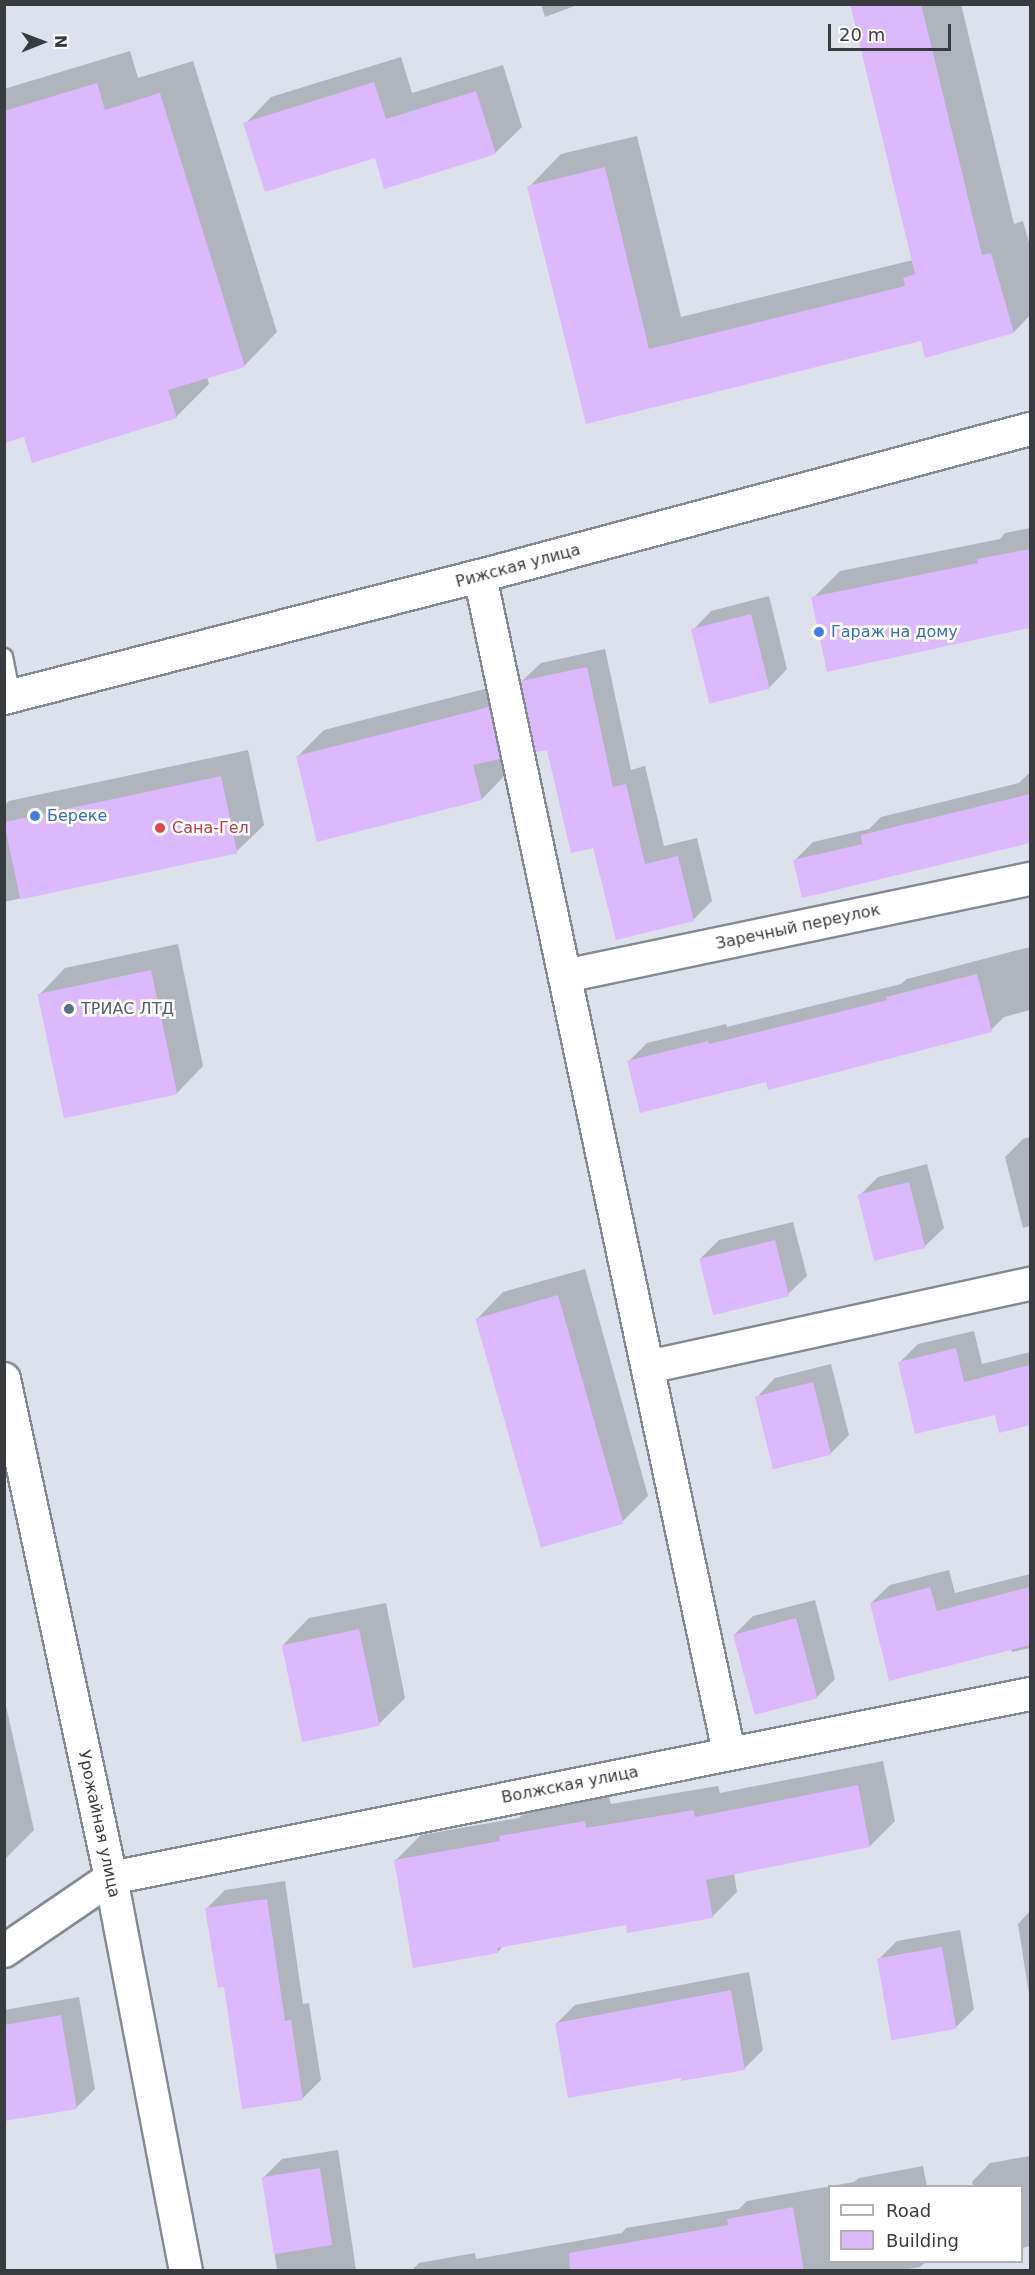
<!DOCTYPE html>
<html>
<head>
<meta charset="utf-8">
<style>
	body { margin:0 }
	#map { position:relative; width:1035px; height:2275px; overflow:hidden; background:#dce1eb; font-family:"DejaVu Sans",sans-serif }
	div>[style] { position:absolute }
	.shadow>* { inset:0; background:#0003 }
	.building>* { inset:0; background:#dcb8fc; transform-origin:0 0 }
	.roads { filter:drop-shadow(2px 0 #858a93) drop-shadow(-2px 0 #858a93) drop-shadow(0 2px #858a93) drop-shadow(0 -2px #858a93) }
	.service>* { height:16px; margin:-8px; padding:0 8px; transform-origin:8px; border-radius:8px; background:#fff }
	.minor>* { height:32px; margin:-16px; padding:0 16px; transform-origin:16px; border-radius:16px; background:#fff }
	.dots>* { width:16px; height:16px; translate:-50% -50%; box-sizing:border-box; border:3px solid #fff; border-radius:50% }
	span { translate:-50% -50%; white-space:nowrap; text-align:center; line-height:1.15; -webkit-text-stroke:5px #fff; paint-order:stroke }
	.street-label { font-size:16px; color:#393c3f }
	.shop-label { font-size:16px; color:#366cbe }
	.left { translate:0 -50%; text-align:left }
	.health-label { font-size:16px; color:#be3a42 }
	.service-label { font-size:16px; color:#4e5e75 }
	.frame { position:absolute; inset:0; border:6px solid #393c3f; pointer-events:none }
	.legend { position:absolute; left:828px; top:2185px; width:195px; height:78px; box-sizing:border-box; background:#fff; border:2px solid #b0b1b2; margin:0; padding:8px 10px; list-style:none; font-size:18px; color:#393c3f }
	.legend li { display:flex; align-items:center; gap:12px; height:30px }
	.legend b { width:30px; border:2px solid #b0b1b2 }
	.north { position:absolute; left:12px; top:12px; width:60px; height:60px; -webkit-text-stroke:4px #fff; paint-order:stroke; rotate:89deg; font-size:16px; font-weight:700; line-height:24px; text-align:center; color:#393c3f }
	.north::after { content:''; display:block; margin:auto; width:21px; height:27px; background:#393c3f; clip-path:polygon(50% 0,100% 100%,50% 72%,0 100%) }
	.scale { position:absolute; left:828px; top:24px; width:123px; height:27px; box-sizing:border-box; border:3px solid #393c3f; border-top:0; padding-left:8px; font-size:18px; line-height:21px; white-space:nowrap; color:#393c3f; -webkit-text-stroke:4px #fff; paint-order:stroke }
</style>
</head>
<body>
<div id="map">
	<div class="shadow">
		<div style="clip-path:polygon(541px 4px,580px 4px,545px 17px)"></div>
		<div style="clip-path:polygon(851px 4px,961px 4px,1014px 224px,1023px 221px,1030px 246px,1030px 315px,1014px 332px,922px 339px,587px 422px,529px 187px,561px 154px,637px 136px,681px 317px,913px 260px)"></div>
		<div style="clip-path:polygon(130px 51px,138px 78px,193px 61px,277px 332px,244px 366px,207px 377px,209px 384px,176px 417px,25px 435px,4px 442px,4px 89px)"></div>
		<div style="clip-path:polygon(401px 57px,412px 93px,503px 65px,522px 127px,495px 153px,376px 156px,245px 124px,271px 97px)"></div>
		<div style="clip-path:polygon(1030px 528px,1030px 627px,828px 670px,813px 598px,840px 571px,1000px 539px,1005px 533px)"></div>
		<div style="clip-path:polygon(769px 596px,787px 669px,769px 688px,693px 630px,711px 611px)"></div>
		<div style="clip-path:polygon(605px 649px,631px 770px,645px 766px,664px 846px,697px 838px,712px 901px,693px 920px,594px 846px,522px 681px,541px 663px)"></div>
		<div style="clip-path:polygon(516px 681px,508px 772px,482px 799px,298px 756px,324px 730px)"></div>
		<div style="clip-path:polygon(248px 750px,264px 825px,237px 851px,4px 902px,4px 806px,9px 801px)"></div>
		<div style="clip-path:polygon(1030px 772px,1030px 845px,1028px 842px,794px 861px,813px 842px,869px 829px,881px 817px,1019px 783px)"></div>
		<div style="clip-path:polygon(178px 944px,203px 1066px,177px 1093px,39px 995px,65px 968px)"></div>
		<div style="clip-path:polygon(1030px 947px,1030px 1010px,1004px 1017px,991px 1030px,767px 1081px,629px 1061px,647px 1043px,726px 1024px,727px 1027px,901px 984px,907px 979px)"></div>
		<div style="clip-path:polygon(1030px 1137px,1030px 1226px,1023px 1228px,1005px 1157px,1023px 1139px)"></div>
		<div style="clip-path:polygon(927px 1164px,944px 1228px,925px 1246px,859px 1196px,878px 1177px)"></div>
		<div style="clip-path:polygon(793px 1222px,807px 1276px,788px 1294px,700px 1259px,719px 1240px)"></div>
		<div style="clip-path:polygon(585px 1269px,648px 1496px,621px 1523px,477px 1319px,503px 1292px)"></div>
		<div style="clip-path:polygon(974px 1331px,982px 1364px,1030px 1352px,1030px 1424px,1000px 1431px,996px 1414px,900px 1362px,918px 1344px)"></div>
		<div style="clip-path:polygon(831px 1364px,849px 1435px,830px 1454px,757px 1397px,775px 1378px)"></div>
		<div style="clip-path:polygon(949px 1570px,955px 1593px,1030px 1574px,1030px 1648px,1012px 1652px,1011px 1648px,871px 1603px,890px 1585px)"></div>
		<div style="clip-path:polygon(815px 1600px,835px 1679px,817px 1697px,734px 1635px,753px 1616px)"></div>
		<div style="clip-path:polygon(386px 1603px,405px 1698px,378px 1725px,283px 1645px,309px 1618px)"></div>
		<div style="clip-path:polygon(4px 1697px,34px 1830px,4px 1860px)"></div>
		<div style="clip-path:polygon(883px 1761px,895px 1821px,870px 1846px,734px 1873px,737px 1892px,712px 1917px,627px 1923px,504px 1945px,498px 1952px,396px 1860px,421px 1835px,519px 1818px,526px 1811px,609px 1797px,611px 1804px,718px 1786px,720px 1793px)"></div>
		<div style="clip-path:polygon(285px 1881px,303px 2004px,309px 2003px,321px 2080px,302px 2099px,225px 1986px,207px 1908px,225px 1890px)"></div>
		<div style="clip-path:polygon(1030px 1911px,1030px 2001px,1018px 1924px)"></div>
		<div style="clip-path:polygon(960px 1930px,974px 2009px,955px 2028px,879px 1959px,897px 1941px)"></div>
		<div style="clip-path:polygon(749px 1972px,763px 2050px,744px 2069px,682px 2076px,557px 2023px,575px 2005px)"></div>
		<div style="clip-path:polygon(79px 1997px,95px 2089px,76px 2108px,4px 2120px,4px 2010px)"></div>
		<div style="clip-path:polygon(338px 2150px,356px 2270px,277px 2270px,263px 2178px,282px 2159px)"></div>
		<div style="clip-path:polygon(1030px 2156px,1030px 2246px,1022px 2248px,1022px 2186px,973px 2186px,972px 2182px,990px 2163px)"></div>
		<div style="clip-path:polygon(923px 2166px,927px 2186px,830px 2186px,830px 2262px,926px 2262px,920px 2267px,903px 2270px,412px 2270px,419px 2263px,475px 2253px,476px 2259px,622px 2233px,626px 2228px,739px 2209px,747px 2201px,854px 2182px,859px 2178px)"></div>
	</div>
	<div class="building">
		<div style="clip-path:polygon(850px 4px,921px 4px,982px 255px,991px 253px,1014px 333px,925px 358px,921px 341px,586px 424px,527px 186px,605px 167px,649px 349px,905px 286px,903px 278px,915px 274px)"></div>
		<div style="clip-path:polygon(374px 82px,386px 119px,476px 91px,496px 154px,384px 189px,375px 158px,265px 192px,243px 123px)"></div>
		<div style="clip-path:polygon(97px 83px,105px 110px,160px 93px,245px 367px,168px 390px,177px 418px,32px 463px,24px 437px,4px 443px,4px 111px)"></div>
		<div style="clip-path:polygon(1030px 549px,1030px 628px,827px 672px,811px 597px,978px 563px,977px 559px)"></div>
		<div style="left:751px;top:614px;width:77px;height:62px;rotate:76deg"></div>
		<div style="clip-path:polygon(587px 667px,613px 787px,626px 784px,645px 864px,678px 856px,694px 921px,616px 940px,593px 848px,571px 853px,547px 750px,536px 752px,521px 681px)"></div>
		<div style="clip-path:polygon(489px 707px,500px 759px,473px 765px,482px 800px,317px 842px,296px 756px)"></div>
		<div style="left:221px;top:776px;width:79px;height:222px;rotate:78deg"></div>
		<div style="clip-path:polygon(1030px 794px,1030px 843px,802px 898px,793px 860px,862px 844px,861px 835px)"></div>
		<div style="left:151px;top:970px;width:127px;height:116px;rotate:78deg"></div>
		<div style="clip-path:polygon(977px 974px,992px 1032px,768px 1090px,766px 1082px,640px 1113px,627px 1061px,708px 1041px,709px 1044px,887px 1000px,886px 997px)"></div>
		<div style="left:909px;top:1182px;width:68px;height:53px;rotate:76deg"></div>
		<div style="left:775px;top:1240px;width:58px;height:78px;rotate:76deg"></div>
		<div style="left:558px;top:1295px;width:238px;height:86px;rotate:74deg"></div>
		<div style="clip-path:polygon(956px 1348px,964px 1382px,1030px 1365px,1030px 1425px,999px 1433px,995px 1415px,915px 1434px,898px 1362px)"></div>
		<div style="left:813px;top:1382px;width:75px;height:60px;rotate:76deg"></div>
		<div style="clip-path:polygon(930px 1587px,937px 1611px,1030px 1587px,1030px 1645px,889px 1681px,870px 1603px)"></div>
		<div style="left:796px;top:1618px;width:83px;height:65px;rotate:75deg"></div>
		<div style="left:359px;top:1629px;width:99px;height:79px;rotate:78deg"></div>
		<div style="clip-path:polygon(858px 1785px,870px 1847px,706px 1880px,713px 1918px,627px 1933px,626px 1925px,497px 1948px,498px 1953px,413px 1968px,394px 1860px,500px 1841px,499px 1836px,585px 1821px,586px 1828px,694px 1810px,695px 1817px)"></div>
		<div style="clip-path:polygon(267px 1899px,285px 2021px,291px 2020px,303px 2100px,242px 2109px,224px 1987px,218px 1988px,205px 1908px)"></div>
		<div style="left:942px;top:1947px;width:83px;height:66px;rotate:80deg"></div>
		<div style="clip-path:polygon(731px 1990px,745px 2070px,681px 2081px,681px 2078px,568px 2098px,555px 2023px)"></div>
		<div style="clip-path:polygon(61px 2015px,77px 2109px,4px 2121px,4px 2025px)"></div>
		<div style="left:320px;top:2168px;width:78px;height:59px;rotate:81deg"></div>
		<div style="clip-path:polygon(793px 2207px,804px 2271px,570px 2271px,569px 2253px,728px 2225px,727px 2219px)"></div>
	</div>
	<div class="roads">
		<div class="service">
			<div style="left:4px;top:657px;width:41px;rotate:78.7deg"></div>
		</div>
		<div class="minor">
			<div style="left:480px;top:576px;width:1203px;rotate:78.05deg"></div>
			<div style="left:4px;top:698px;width:491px;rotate:-14.4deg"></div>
			<div style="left:480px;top:576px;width:569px;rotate:-14.96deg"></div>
			<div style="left:565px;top:976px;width:475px;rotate:-11.8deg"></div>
			<div style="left:648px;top:1367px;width:391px;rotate:-12.3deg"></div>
			<div style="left:4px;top:1379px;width:510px;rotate:77.9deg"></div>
			<div style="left:111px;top:1878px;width:399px;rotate:79.2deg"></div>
			<div style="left:4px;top:1951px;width:130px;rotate:-34.3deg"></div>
			<div style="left:111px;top:1878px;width:937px;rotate:-11.32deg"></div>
		</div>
	</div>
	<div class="dots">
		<div style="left:819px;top:632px;background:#3f7fe0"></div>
		<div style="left:35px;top:816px;background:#3f7fe0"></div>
		<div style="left:160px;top:828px;background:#e0444e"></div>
		<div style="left:69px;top:1009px;background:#5c6f8a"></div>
	</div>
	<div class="street-label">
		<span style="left:518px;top:566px;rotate:-15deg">Рижская улица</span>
		<span style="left:798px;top:927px;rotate:-12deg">Заречный переулок</span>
		<span style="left:570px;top:1785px;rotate:-11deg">Волжская улица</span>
		<span style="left:99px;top:1824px;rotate:78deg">Урожайная улица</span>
	</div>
	<div class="shop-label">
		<span class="left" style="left:831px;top:632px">Гараж на дому</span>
		<span class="left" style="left:47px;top:816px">Береке</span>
	</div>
	<div class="health-label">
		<span class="left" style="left:172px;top:828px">Сана-Гел</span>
	</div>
	<div class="service-label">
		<span class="left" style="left:81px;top:1009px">ТРИАС ЛТД</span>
	</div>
	<div class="frame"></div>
	<ul class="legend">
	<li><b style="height:8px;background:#fff"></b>Road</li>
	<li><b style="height:16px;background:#dcb8fc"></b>Building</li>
	</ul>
	<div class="north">N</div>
	<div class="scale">20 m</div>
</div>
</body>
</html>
